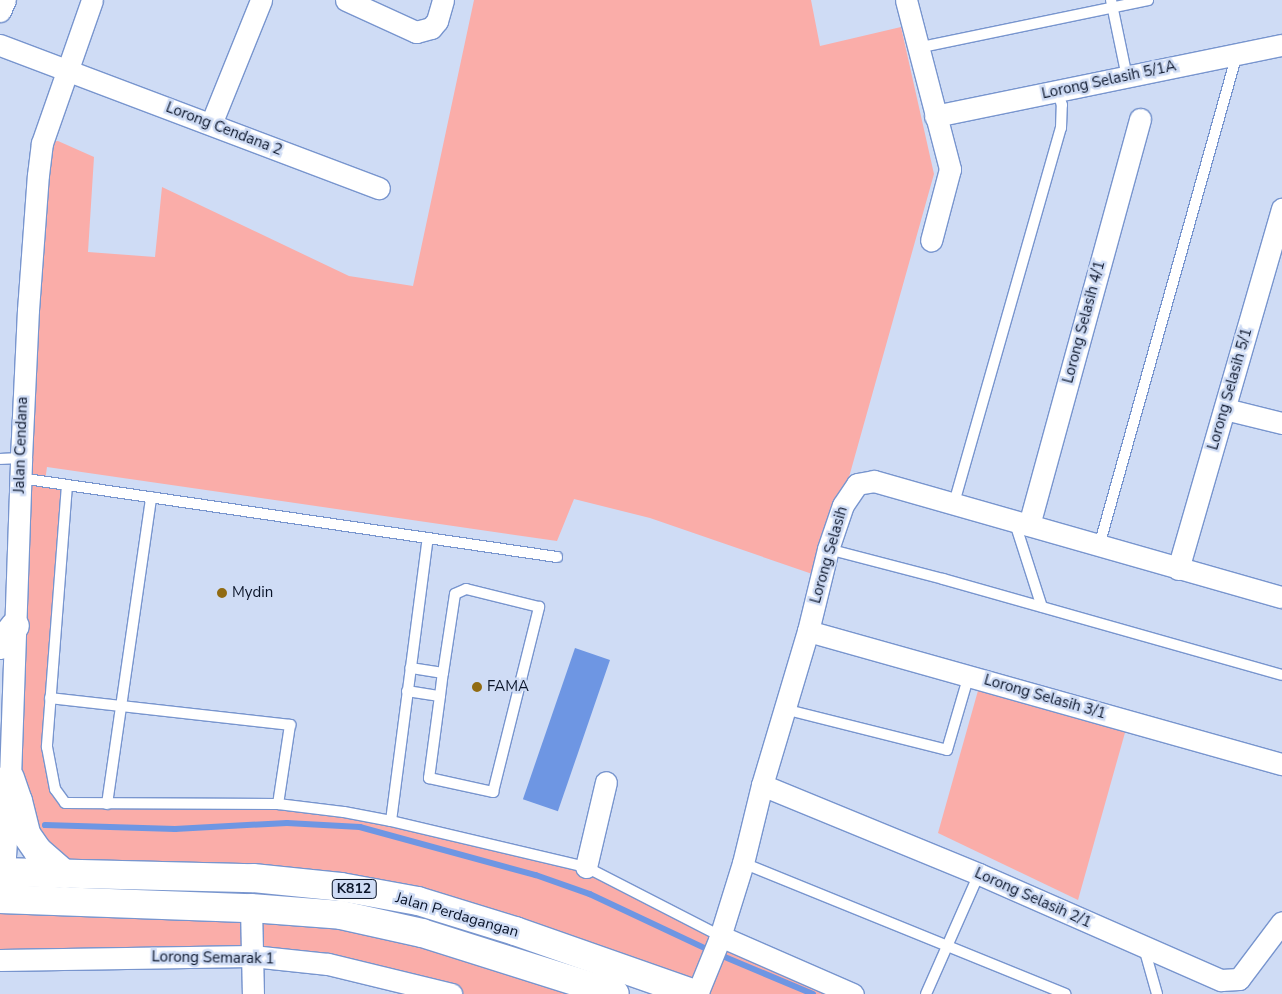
<!DOCTYPE html>
<html>
<head>
<meta charset="utf-8">
<style>
	body { margin:0 }
	#map { position:relative; width:1282px; height:994px; overflow:hidden; background:#cfdcf5; font-family:"Nunito Sans",sans-serif }
	div>[style] { position:absolute }
	.green>* { inset:0; background:#faada9 }
	.water>* { inset:0; background:#6e96e3; transform-origin:0 0 }
	.stream>* { height:5.5px; margin:-2.75px; padding:0 2.75px; transform-origin:2.75px; border-radius:2.75px; background:#6e96e3 }
	.roads { filter:drop-shadow(1px 0 #7895ce) drop-shadow(-1px 0 #7895ce) drop-shadow(0 1px #7895ce) drop-shadow(0 -1px #7895ce) }
	.service>* { height:10px; margin:-5px; padding:0 5px; transform-origin:5px; border-radius:5px; background:#fff }
	.minor>* { height:21px; margin:-10.5px; padding:0 10.5px; transform-origin:10.5px; border-radius:10.5px; background:#fff }
	.primary>* { height:28px; margin:-14px; padding:0 14px; transform-origin:14px; border-radius:14px; background:#fff }
	.dots>* { width:14px; height:14px; translate:-50% -50%; box-sizing:border-box; border:2px solid #cfdcf5; border-radius:50% }
	span { translate:-50% -50%; white-space:nowrap; text-align:center; line-height:1.15; -webkit-text-stroke:5px #cfdcf5; paint-order:stroke }
	.shield-label span { padding:1px 4px; background:#cfdcf5; border:1px solid; border-radius:4px; -webkit-text-stroke-width:0 }
	.shield-label { font-size:14px; color:#0a1429; font-weight:700 }
	.street-label { font-size:15px; color:#0a1429 }
	.poi-label { font-size:15px; color:#0a1429 }
	.left { translate:0 -50%; text-align:left }
</style>
</head>
<body>
<div id="map">
	<div class="green">
		<div style="clip-path:polygon(474px 0,811px 0,820px 46px,901px 27px,934px 174px,821px 577px,650px 518px,574px 499px,557px 541px,47px 467px,45px 481px,67px 485px,47px 747px,55px 789px,65px 803px,278px 804px,391px 821px,586px 867px,853px 994px,695px 994px,418px 901px,64px 874px,20px 812px,15px 630px,42px 143px,58px 141px,94px 157px,88px 252px,155px 257px,162px 187px,349px 276px,413px 286px)"></div>
		<div style="clip-path:polygon(979px 687px,1126px 729px,1078px 900px,938px 833px)"></div>
		<div style="clip-path:polygon(0 899px,341px 915px,615px 994px,451px 994px,328px 964px,0 960px)"></div>
	</div>
	<div class="water">
		<div style="left:575px;top:648px;width:37px;height:160px;rotate:19deg"></div>
	</div>
	<div class="stream">
		<div style="left:45px;top:825px;width:130px;rotate:1.8deg"></div>
		<div style="left:175px;top:829px;width:112px;rotate:-3.1deg"></div>
		<div style="left:287px;top:823px;width:73px;rotate:3.1deg"></div>
		<div style="left:360px;top:827px;width:182px;rotate:15.3deg"></div>
		<div style="left:536px;top:875px;width:57px;rotate:19.4deg"></div>
		<div style="left:590px;top:894px;width:132px;rotate:25.2deg"></div>
		<div style="left:718px;top:954px;width:103px;rotate:22.8deg"></div>
	</div>
	<div class="roads">
		<div class="service">
			<div style="left:1111px;top:0;width:79px;rotate:78.3deg"></div>
			<div style="left:917px;top:48px;width:236px;rotate:-11.7deg"></div>
			<div style="left:0;top:459px;width:21px;rotate:-3deg"></div>
			<div style="left:20px;top:478px;width:543px;rotate:8.37deg"></div>
			<div style="left:67px;top:485px;width:263px;rotate:94.4deg"></div>
			<div style="left:47px;top:747px;width:43px;rotate:79.2deg"></div>
			<div style="left:55px;top:789px;width:17px;rotate:54deg"></div>
			<div style="left:65px;top:803px;width:213px;rotate:0.3deg"></div>
			<div style="left:278px;top:804px;width:66px;rotate:6.9deg"></div>
			<div style="left:344px;top:812px;width:48px;rotate:10.8deg"></div>
			<div style="left:391px;top:821px;width:200px;rotate:13.3deg"></div>
			<div style="left:586px;top:867px;width:151px;rotate:27.2deg"></div>
			<div style="left:954px;top:503px;width:390px;rotate:-74.1deg"></div>
			<div style="left:1061px;top:128px;width:23px;rotate:-88deg"></div>
			<div style="left:1062px;top:105px;width:15px;rotate:-110deg"></div>
			<div style="left:1014px;top:520px;width:91px;rotate:72.2deg"></div>
			<div style="left:1099px;top:546px;width:511px;rotate:-74.33deg"></div>
			<div style="left:828px;top:549px;width:119px;rotate:14.6deg"></div>
			<div style="left:943px;top:579px;width:352px;rotate:15.8deg"></div>
			<div style="left:407px;top:691px;width:33px;rotate:9deg"></div>
			<div style="left:440px;top:696px;width:83px;rotate:97.6deg"></div>
			<div style="left:429px;top:778px;width:66px;rotate:12.3deg"></div>
			<div style="left:493px;top:792px;width:191px;rotate:-76deg"></div>
			<div style="left:539px;top:607px;width:75px;rotate:-166.1deg"></div>
			<div style="left:466px;top:589px;width:12px;rotate:156deg"></div>
			<div style="left:455px;top:594px;width:80px;rotate:98.6deg"></div>
			<div style="left:443px;top:673px;width:33px;rotate:-171deg"></div>
			<div style="left:440px;top:696px;width:23px;rotate:-83deg"></div>
			<div style="left:50px;top:698px;width:242px;rotate:6.4deg"></div>
			<div style="left:290px;top:725px;width:80px;rotate:98.6deg"></div>
			<div style="left:784px;top:709px;width:168px;rotate:14.1deg"></div>
			<div style="left:947px;top:750px;width:78px;rotate:-73.7deg"></div>
			<div style="left:107px;top:804px;width:310px;rotate:-81.8deg"></div>
			<div style="left:391px;top:821px;width:285px;rotate:-82.6deg"></div>
			<div style="left:743px;top:863px;width:348px;rotate:22.1deg"></div>
			<div style="left:1144px;top:948px;width:48px;rotate:74.2deg"></div>
			<div style="left:926px;top:994px;width:131px;rotate:-66.2deg"></div>
		</div>
		<div class="minor">
			<div style="left:346px;top:0;width:77px;rotate:24.6deg"></div>
			<div style="left:416px;top:32px;width:16px;rotate:-15deg"></div>
			<div style="left:431px;top:28px;width:9px;rotate:-49deg"></div>
			<div style="left:437px;top:21px;width:22px;rotate:-74deg"></div>
			<div style="left:906px;top:0;width:175px;rotate:75.4deg"></div>
			<div style="left:950px;top:169px;width:74px;rotate:104.8deg"></div>
			<div style="left:0;top:11px;width:12px;rotate:-66deg"></div>
			<div style="left:0;top:45px;width:405px;rotate:20.7deg"></div>
			<div style="left:935px;top:116px;width:354px;rotate:-11.6deg"></div>
			<div style="left:211px;top:124px;width:134px;rotate:-68deg"></div>
			<div style="left:1225px;top:409px;width:59px;rotate:13.8deg"></div>
			<div style="left:1029px;top:525px;width:421px;rotate:-74.7deg"></div>
			<div style="left:1178px;top:569px;width:375px;rotate:-73.9deg"></div>
			<div style="left:808px;top:631px;width:492px;rotate:15.7deg"></div>
			<div style="left:762px;top:785px;width:235px;rotate:22.3deg"></div>
			<div style="left:979px;top:874px;width:264px;rotate:23.7deg"></div>
			<div style="left:1221px;top:980px;width:18px;rotate:-3deg"></div>
			<div style="left:1239px;top:979px;width:71px;rotate:-53deg"></div>
			<div style="left:586px;top:867px;width:87px;rotate:-76.8deg"></div>
			<div style="left:3px;top:888px;width:110px;rotate:-86.4deg"></div>
			<div style="left:10px;top:778px;width:320px;rotate:-88deg"></div>
			<div style="left:21px;top:458px;width:148px;rotate:-87.3deg"></div>
			<div style="left:28px;top:310px;width:135px;rotate:-85.8deg"></div>
			<div style="left:38px;top:175px;width:32px;rotate:-83deg"></div>
			<div style="left:42px;top:143px;width:151px;rotate:-70.7deg"></div>
			<div style="left:251px;top:908px;width:86px;rotate:88.7deg"></div>
			<div style="left:720px;top:936px;width:145px;rotate:23.6deg"></div>
			<div style="left:0;top:960px;width:252px;rotate:-0.9deg"></div>
			<div style="left:252px;top:956px;width:76px;rotate:6deg"></div>
			<div style="left:328px;top:964px;width:127px;rotate:13.7deg"></div>
			<div style="left:697px;top:994px;width:58px;rotate:-67.8deg"></div>
			<div style="left:719px;top:940px;width:81px;rotate:-72.7deg"></div>
			<div style="left:743px;top:863px;width:80px;rotate:-76.3deg"></div>
			<div style="left:762px;top:785px;width:161px;rotate:-73.4deg"></div>
			<div style="left:808px;top:631px;width:84px;rotate:-76.3deg"></div>
			<div style="left:828px;top:549px;width:46px;rotate:-71.2deg"></div>
			<div style="left:843px;top:505px;width:25px;rotate:-56deg"></div>
			<div style="left:857px;top:484px;width:17px;rotate:-10deg"></div>
			<div style="left:874px;top:481px;width:424px;rotate:15.9deg"></div>
		</div>
		<div class="primary">
			<div style="left:0;top:645px;width:24px;rotate:-52deg"></div>
			<div style="left:10px;top:778px;width:24px;rotate:71deg"></div>
			<div style="left:18px;top:801px;width:34px;rotate:76deg"></div>
			<div style="left:26px;top:834px;width:21px;rotate:55deg"></div>
			<div style="left:38px;top:851px;width:35px;rotate:41deg"></div>
			<div style="left:0;top:872px;width:253px;rotate:1.4deg"></div>
			<div style="left:253px;top:878px;width:88px;rotate:5.8deg"></div>
			<div style="left:341px;top:887px;width:78px;rotate:10.3deg"></div>
			<div style="left:418px;top:901px;width:102px;rotate:17.2deg"></div>
			<div style="left:515px;top:931px;width:191px;rotate:19.3deg"></div>
			<div style="left:0;top:899px;width:251px;rotate:2.1deg"></div>
			<div style="left:251px;top:908px;width:90px;rotate:4.4deg"></div>
			<div style="left:341px;top:915px;width:83px;rotate:12.5deg"></div>
			<div style="left:422px;top:933px;width:202px;rotate:17.5deg"></div>
		</div>
	</div>
	<div class="dots">
		<div style="left:222px;top:593px;background:#916b12"></div>
		<div style="left:477px;top:687px;background:#916b12"></div>
	</div>
	<div class="shield-label">
		<span style="left:354px;top:889px">K812</span>
	</div>
	<div class="street-label">
		<span style="left:1109px;top:80px;rotate:-12deg">Lorong Selasih 5/1A</span>
		<span style="left:224px;top:129px;rotate:21deg">Lorong Cendana 2</span>
		<span style="left:1084px;top:322px;rotate:-75deg">Lorong Selasih 4/1</span>
		<span style="left:1230px;top:389px;rotate:-74deg">Lorong Selasih 5/1</span>
		<span style="left:21px;top:445px;rotate:-88deg">Jalan Cendana</span>
		<span style="left:829px;top:555px;rotate:-74deg">Lorong Selasih</span>
		<span style="left:1045px;top:697px;rotate:16deg">Lorong Selasih 3/1</span>
		<span style="left:1033px;top:898px;rotate:24deg">Lorong Selasih 2/1</span>
		<span style="left:457px;top:915px;rotate:16deg">Jalan Perdagangan</span>
		<span style="left:213px;top:958px;rotate:1deg">Lorong Semarak 1</span>
	</div>
	<div class="poi-label">
		<span class="left" style="left:232px;top:593px">Mydin</span>
		<span class="left" style="left:487px;top:687px">FAMA</span>
	</div>
</div>
</body>
</html>
